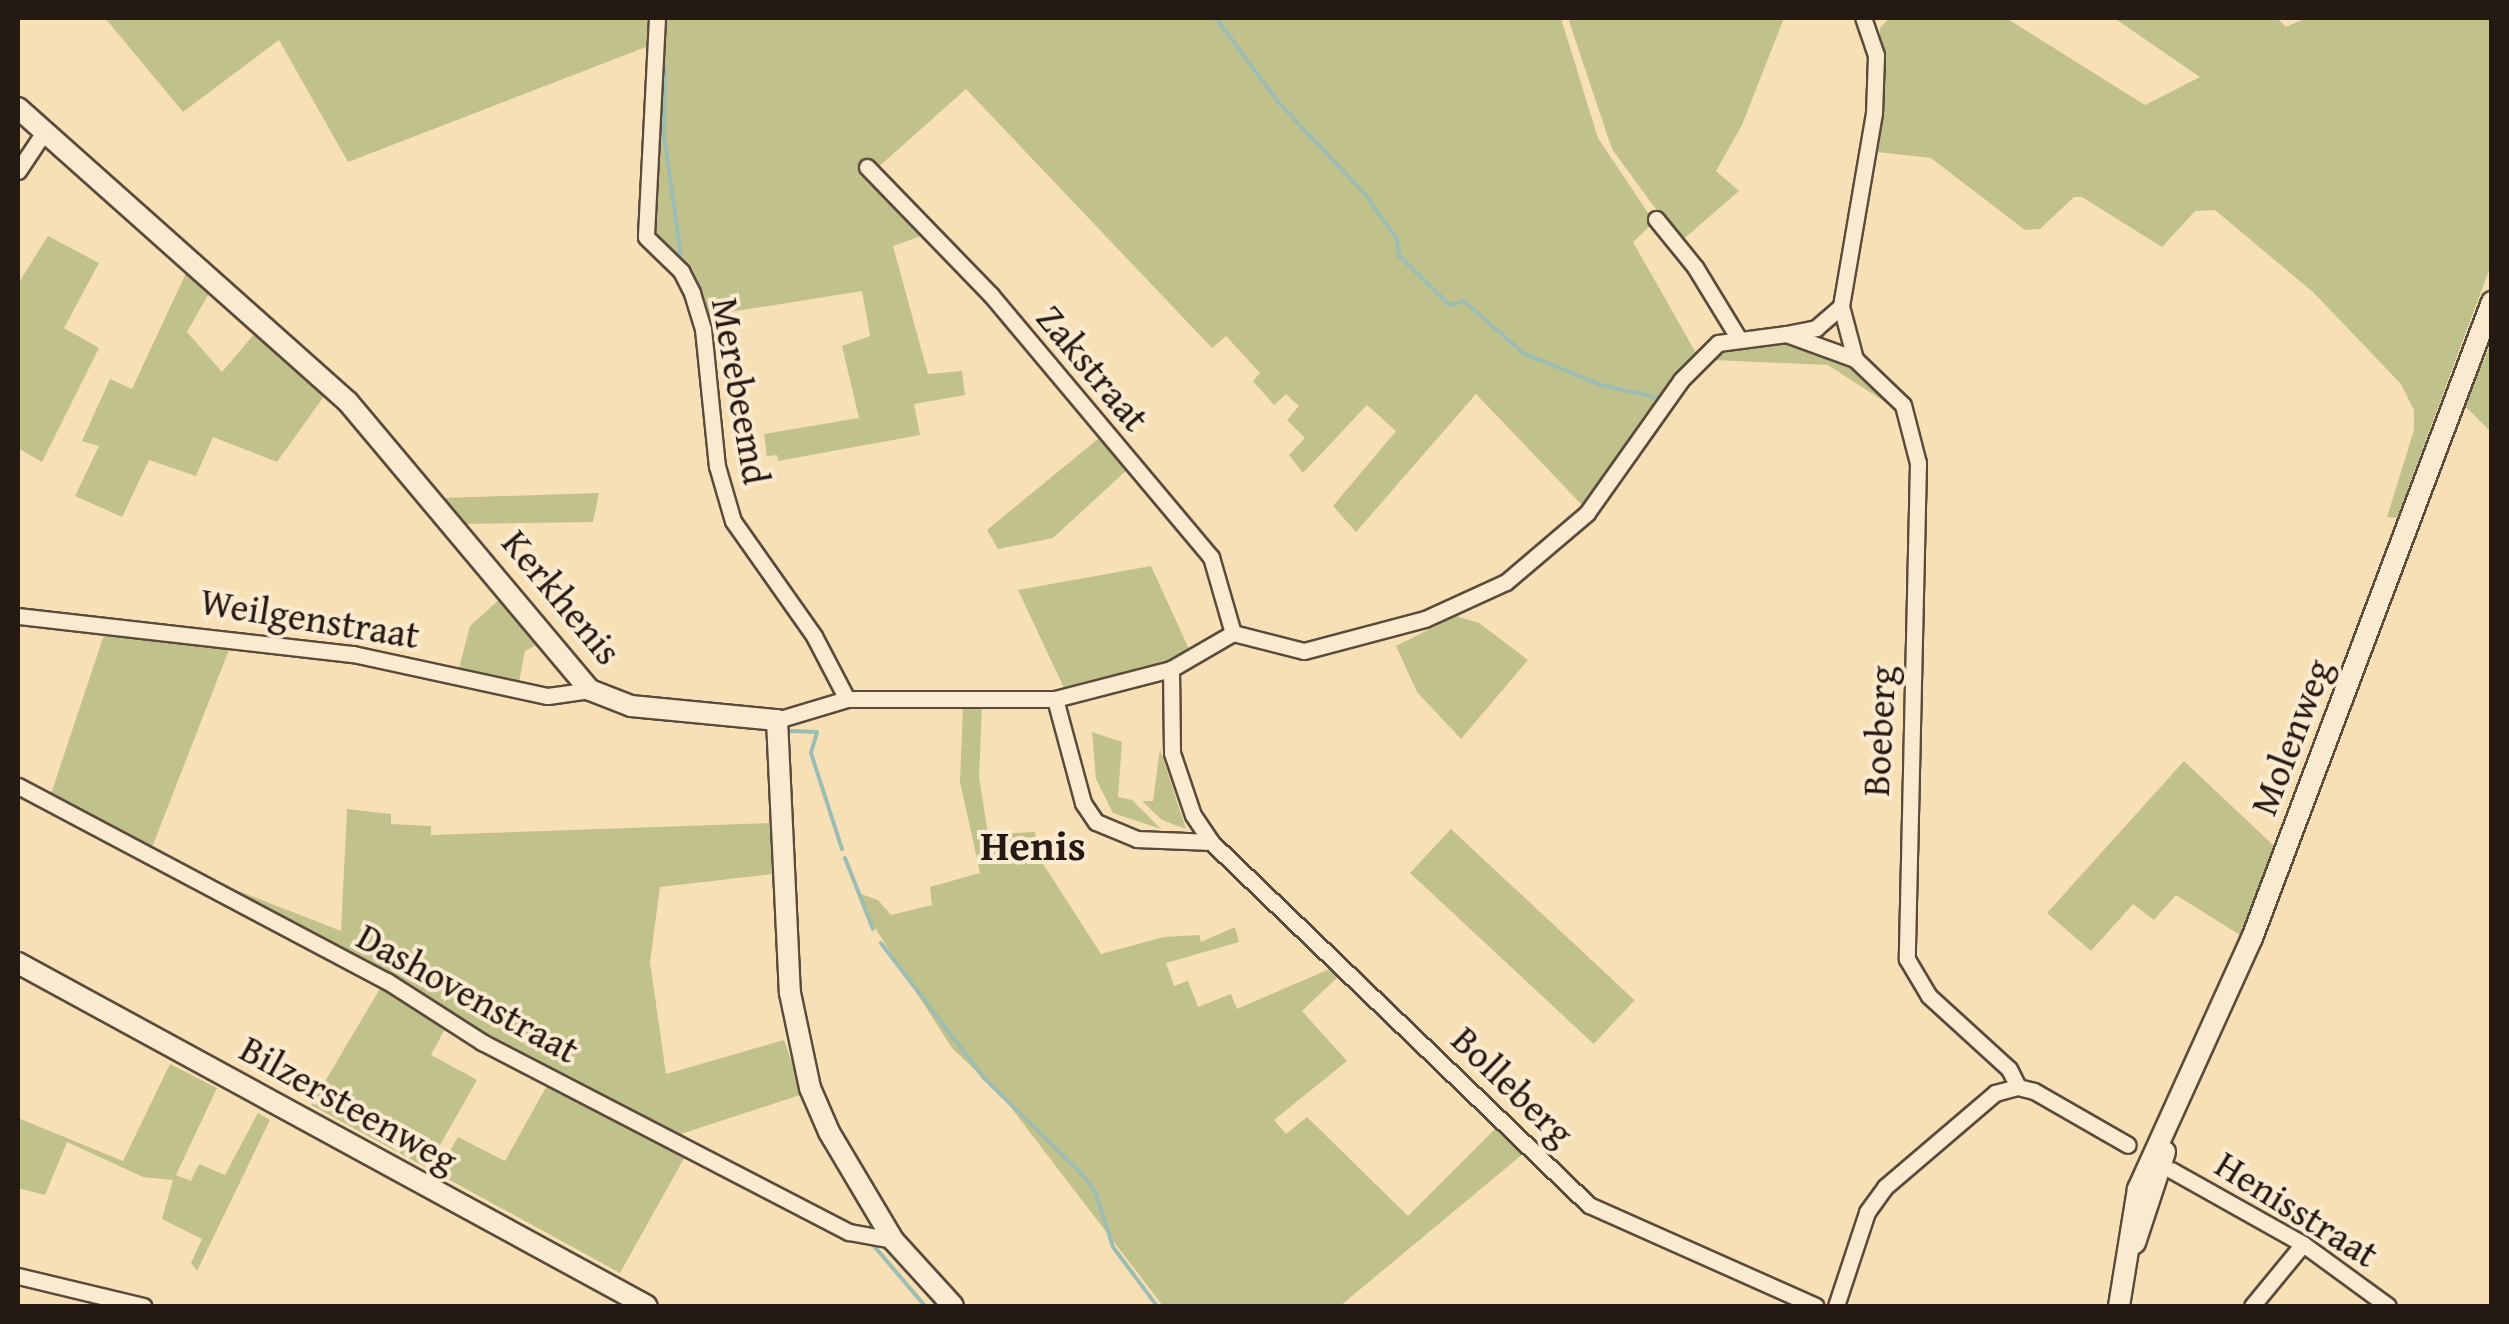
<!DOCTYPE html>
<html>
<head>
<meta charset="utf-8">
<style>
	body { margin:0 }
	#map { position:relative; width:2509px; height:1324px; overflow:hidden; background:#f8e0b6; font-family:"Gentium Book Plus",serif }
	div>[style] { position:absolute }
	.green>* { inset:0; background:#c0c18b; transform-origin:0 0 }
	.stream>* { height:4px; margin:-2px; padding:0 2px; transform-origin:2px; border-radius:2px; background:#9ebdb2 }
	.roads { filter:drop-shadow(2px 0 #5a4b3c) drop-shadow(-2px 0 #5a4b3c) drop-shadow(0 2px #5a4b3c) drop-shadow(0 -2px #5a4b3c) }
	.street>* { height:15px; margin:-7.5px; padding:0 7.5px; transform-origin:7.5px; border-radius:7.5px; background:#faebd0 }
	.secondary>* { height:20px; margin:-10px; padding:0 10px; transform-origin:10px; border-radius:10px; background:#faebd0 }
	span { translate:-50% -50%; white-space:nowrap; text-align:center; line-height:1.15; -webkit-text-stroke:8px #faebd0; paint-order:stroke }
	.street-label { font-size:38px; color:#251913 }
	.quarter-label { font-size:42px; color:#251913; font-weight:700 }
	.frame { position:absolute; inset:0; border:20px solid #251913; pointer-events:none }
</style>
</head>
<body>
<div id="map">
	<div class="green">
		<div style="clip-path:polygon(105px 18px,649px 18px,651px 45px,348px 162px,279px 40px,183px 112px)"></div>
		<div style="clip-path:polygon(664px 18px,1561px 18px,1598px 138px,1654px 222px,1633px 242px,1696px 353px,1583px 506px,1476px 394px,1356px 532px,1333px 506px,1396px 431px,1367px 405px,1303px 473px,1289px 455px,1305px 438px,1287px 420px,1299px 406px,1286px 394px,1274px 405px,1253px 381px,1260px 373px,1226px 336px,1212px 348px,966px 89px,875px 170px,924px 235px,893px 246px,928px 374px,962px 371px,965px 395px,914px 404px,920px 435px,778px 461px,777px 455px,767px 456px,764px 434px,859px 418px,842px 346px,870px 336px,862px 291px,705px 316px,692px 279px,651px 226px)"></div>
		<div style="clip-path:polygon(1568px 18px,1784px 18px,1742px 125px,1716px 171px,1739px 191px,1680px 242px,1612px 149px)"></div>
		<div style="clip-path:polygon(1889px 18px,2006px 18px,2145px 105px,2200px 77px,2114px 18px,2277px 18px,2286px 27px,2306px 18px,2491px 18px,2491px 265px,2397px 518px,2387px 517px,2414px 430px,2414px 410px,2401px 384px,2313px 292px,2215px 210px,2195px 211px,2162px 247px,2082px 197px,2074px 197px,2040px 229px,2025px 230px,1931px 158px,1877px 152px,1880px 28px)"></div>
		<div style="clip-path:polygon(48px 236px,99px 263px,64px 328px,99px 348px,42px 462px,18px 448px,18px 284px)"></div>
		<div style="clip-path:polygon(187px 271px,209px 293px,187px 332px,222px 372px,256px 332px,327px 392px,277px 462px,213px 437px,196px 476px,149px 460px,122px 517px,75px 496px,99px 446px,82px 441px,110px 379px,132px 389px)"></div>
		<div style="clip-path:polygon(1780px 340px,1846px 361px,1899px 411px,1828px 365px,1712px 360px,1710px 354px)"></div>
		<div style="clip-path:polygon(2491px 343px,2492px 432px,2491px 432px,2465px 406px)"></div>
		<div style="clip-path:polygon(1099px 438px,1128px 469px,1053px 538px,998px 549px,987px 530px)"></div>
		<div style="clip-path:polygon(599px 493px,593px 522px,464px 524px,443px 498px)"></div>
		<div style="clip-path:polygon(1151px 566px,1189px 649px,1153px 669px,1065px 690px,1018px 590px)"></div>
		<div style="clip-path:polygon(501px 598px,537px 645px,525px 651px,519px 682px,459px 668px,470px 626px)"></div>
		<div style="clip-path:polygon(1456px 616px,1479px 623px,1528px 660px,1461px 739px,1417px 692px,1396px 646px)"></div>
		<div style="clip-path:polygon(106px 629px,232px 642px,151px 850px,50px 797px)"></div>
		<div style="clip-path:polygon(963px 706px,982px 706px,979px 777px,989px 840px,993px 834px,1035px 832px,1038px 856px,1101px 954px,1164px 937px,1199px 935px,1201px 942px,1235px 927px,1239px 942px,1166px 963px,1174px 986px,1188px 981px,1198px 1007px,1231px 994px,1237px 1009px,1334px 967px,1341px 974px,1302px 1011px,1347px 1061px,1274px 1120px,1286px 1134px,1307px 1117px,1408px 1216px,1496px 1128px,1524px 1153px,1340px 1306px,1163px 1306px,1002px 1096px,952px 1048px,870px 920px,861px 894px,878px 900px,891px 915px,932px 905px,930px 887px,980px 873px,960px 782px)"></div>
		<div style="clip-path:polygon(1092px 732px,1122px 742px,1118px 797px,1132px 800px,1161px 829px,1113px 813px,1096px 779px)"></div>
		<div style="clip-path:polygon(1160px 749px,1186px 829px,1162px 820px,1142px 801px,1153px 801px)"></div>
		<div style="clip-path:polygon(2184px 761px,2275px 847px,2240px 935px,2176px 895px,2154px 920px,2133px 904px,2091px 951px,2047px 913px)"></div>
		<div style="clip-path:polygon(347px 809px,391px 814px,391px 824px,431px 826px,431px 835px,770px 823px,772px 874px,660px 887px,650px 962px,666px 1074px,784px 1040px,803px 1094px,678px 1135px,229px 898px,231px 888px,341px 931px)"></div>
		<div style="left:1451px;top:829px;width:251px;height:60px;rotate:43deg"></div>
		<div style="clip-path:polygon(381px 987px,448px 1023px,431px 1055px,477px 1080px,427px 1168px,311px 1105px)"></div>
		<div style="clip-path:polygon(170px 1064px,217px 1088px,176px 1175px,191px 1181px,199px 1164px,225px 1175px,258px 1113px,270px 1120px,197px 1271px,191px 1263px,202px 1239px,162px 1219px,173px 1180px,143px 1177px,67px 1142px,45px 1195px,18px 1188px,18px 1118px,123px 1161px)"></div>
		<div style="clip-path:polygon(550px 1080px,687px 1153px,620px 1273px,437px 1173px,458px 1137px,505px 1161px)"></div>
	</div>
	<div class="stream">
		<div style="left:1216px;top:18px;width:106px;rotate:53.5deg"></div>
		<div style="left:1279px;top:103px;width:125px;rotate:46.6deg"></div>
		<div style="left:1365px;top:194px;width:55px;rotate:54.6deg"></div>
		<div style="left:1397px;top:239px;width:17px;rotate:83deg"></div>
		<div style="left:1399px;top:256px;width:71px;rotate:43.9deg"></div>
		<div style="left:1450px;top:305px;width:15px;rotate:-16deg"></div>
		<div style="left:1464px;top:301px;width:79px;rotate:41.4deg"></div>
		<div style="left:1523px;top:353px;width:84px;rotate:22.3deg"></div>
		<div style="left:1601px;top:385px;width:59px;rotate:12.6deg"></div>
		<div style="left:665px;top:66px;width:69px;rotate:90.8deg"></div>
		<div style="left:664px;top:135px;width:122px;rotate:82deg"></div>
		<div style="left:791px;top:731px;width:26px;rotate:2deg"></div>
		<div style="left:817px;top:732px;width:22px;rotate:106deg"></div>
		<div style="left:811px;top:753px;width:101px;rotate:72.1deg"></div>
		<div style="left:845px;top:858px;width:76px;rotate:68.5deg"></div>
		<div style="left:881px;top:943px;width:168px;rotate:52.7deg"></div>
		<div style="left:983px;top:1077px;width:137px;rotate:44.4deg"></div>
		<div style="left:1081px;top:1173px;width:23px;rotate:52deg"></div>
		<div style="left:1095px;top:1191px;width:59px;rotate:72.2deg"></div>
		<div style="left:1113px;top:1247px;width:74px;rotate:53.3deg"></div>
		<div style="left:874px;top:1246px;width:79px;rotate:49.6deg"></div>
	</div>
	<div class="roads">
		<div class="street">
			<div style="left:657px;top:18px;width:219px;rotate:92.9deg"></div>
			<div style="left:646px;top:237px;width:49px;rotate:44.2deg"></div>
			<div style="left:681px;top:271px;width:25px;rotate:63deg"></div>
			<div style="left:692px;top:293px;width:38px;rotate:73deg"></div>
			<div style="left:703px;top:329px;width:138px;rotate:84.2deg"></div>
			<div style="left:717px;top:466px;width:57px;rotate:73.8deg"></div>
			<div style="left:733px;top:521px;width:141px;rotate:54.8deg"></div>
			<div style="left:814px;top:636px;width:71px;rotate:62.4deg"></div>
			<div style="left:867px;top:167px;width:178px;rotate:45.9deg"></div>
			<div style="left:991px;top:295px;width:342px;rotate:50deg"></div>
			<div style="left:1211px;top:557px;width:79px;rotate:73.9deg"></div>
			<div style="left:18px;top:171px;width:43px;rotate:-56.3deg"></div>
			<div style="left:1656px;top:219px;width:62px;rotate:50.9deg"></div>
			<div style="left:1695px;top:267px;width:84px;rotate:58.6deg"></div>
			<div style="left:1786px;top:334px;width:31px;rotate:-11deg"></div>
			<div style="left:1816px;top:328px;width:33px;rotate:-41deg"></div>
			<div style="left:1855px;top:359px;width:55px;rotate:-104.8deg"></div>
			<div style="left:1841px;top:306px;width:196px;rotate:-80.3deg"></div>
			<div style="left:1874px;top:113px;width:58px;rotate:-88deg"></div>
			<div style="left:1876px;top:55px;width:39px;rotate:-109deg"></div>
			<div style="left:18px;top:616px;width:337px;rotate:6.5deg"></div>
			<div style="left:353px;top:654px;width:199px;rotate:12.2deg"></div>
			<div style="left:548px;top:696px;width:42px;rotate:-8.1deg"></div>
			<div style="left:1233px;top:633px;width:73px;rotate:14.2deg"></div>
			<div style="left:1304px;top:651px;width:125px;rotate:-14.8deg"></div>
			<div style="left:1425px;top:619px;width:89px;rotate:-24.6deg"></div>
			<div style="left:1506px;top:582px;width:106px;rotate:-40.4deg"></div>
			<div style="left:1587px;top:513px;width:163px;rotate:-54.7deg"></div>
			<div style="left:1681px;top:380px;width:52px;rotate:-45deg"></div>
			<div style="left:1718px;top:343px;width:69px;rotate:-7.5deg"></div>
			<div style="left:1786px;top:334px;width:73px;rotate:19.9deg"></div>
			<div style="left:1855px;top:359px;width:66px;rotate:43.8deg"></div>
			<div style="left:1903px;top:405px;width:60px;rotate:75.5deg"></div>
			<div style="left:1918px;top:463px;width:496px;rotate:91.3deg"></div>
			<div style="left:1907px;top:959px;width:43px;rotate:59.3deg"></div>
			<div style="left:1929px;top:996px;width:108px;rotate:42.4deg"></div>
			<div style="left:2009px;top:1069px;width:20px;rotate:63deg"></div>
			<div style="left:1171px;top:669px;width:84px;rotate:89.3deg"></div>
			<div style="left:1172px;top:753px;width:65px;rotate:71.3deg"></div>
			<div style="left:1193px;top:815px;width:32px;rotate:56deg"></div>
			<div style="left:1211px;top:842px;width:524px;rotate:43.84deg"></div>
			<div style="left:1589px;top:1205px;width:248px;rotate:24deg"></div>
			<div style="left:1055px;top:699px;width:108px;rotate:74.9deg"></div>
			<div style="left:1083px;top:803px;width:23px;rotate:56deg"></div>
			<div style="left:1096px;top:822px;width:44px;rotate:22.5deg"></div>
			<div style="left:1137px;top:839px;width:74px;rotate:2.3deg"></div>
			<div style="left:777px;top:720px;width:73px;rotate:-16.7deg"></div>
			<div style="left:847px;top:699px;width:208px"></div>
			<div style="left:1055px;top:699px;width:120px;rotate:-14.5deg"></div>
			<div style="left:1171px;top:669px;width:72px;rotate:-30.1deg"></div>
			<div style="left:18px;top:786px;width:417px;rotate:27.9deg"></div>
			<div style="left:387px;top:981px;width:113px;rotate:32.7deg"></div>
			<div style="left:482px;top:1042px;width:413px;rotate:27.4deg"></div>
			<div style="left:849px;top:1232px;width:45px;rotate:10.3deg"></div>
			<div style="left:2171px;top:1170px;width:151px;rotate:29.3deg"></div>
			<div style="left:2303px;top:1244px;width:105px;rotate:36.1deg"></div>
			<div style="left:18px;top:1276px;width:129px;rotate:13.5deg"></div>
			<div style="left:1836px;top:1306px;width:99px;rotate:-71.7deg"></div>
			<div style="left:1867px;top:1212px;width:31px;rotate:-54deg"></div>
			<div style="left:1885px;top:1187px;width:145px;rotate:-40.5deg"></div>
			<div style="left:1995px;top:1093px;width:24px;rotate:-15deg"></div>
			<div style="left:2018px;top:1087px;width:16px;rotate:14deg"></div>
			<div style="left:2034px;top:1091px;width:108px;rotate:29.9deg"></div>
			<div style="left:2252px;top:1306px;width:80px;rotate:-50.6deg"></div>
		</div>
		<div class="secondary">
			<div style="left:18px;top:108px;width:442px;rotate:41.7deg"></div>
			<div style="left:348px;top:402px;width:376px;rotate:50deg"></div>
			<div style="left:590px;top:690px;width:44px;rotate:21.3deg"></div>
			<div style="left:631px;top:706px;width:147px;rotate:5.5deg"></div>
			<div style="left:777px;top:720px;width:273px;rotate:87.3deg"></div>
			<div style="left:790px;top:993px;width:97px;rotate:78.1deg"></div>
			<div style="left:810px;top:1088px;width:48px;rotate:66.6deg"></div>
			<div style="left:829px;top:1132px;width:126px;rotate:59.3deg"></div>
			<div style="left:893px;top:1240px;width:89px;rotate:47.7deg"></div>
			<div style="left:18px;top:963px;width:716px;rotate:28.6deg"></div>
			<div style="left:2135px;top:1243px;width:96px;rotate:-71.8deg"></div>
			<div style="left:2119px;top:1306px;width:119px;rotate:-80.8deg"></div>
			<div style="left:2138px;top:1189px;width:276px;rotate:-65.6deg"></div>
			<div style="left:2252px;top:938px;width:680px;rotate:-69.33deg"></div>
		</div>
	</div>
	<div class="street-label">
		<span style="left:1093px;top:368px;rotate:50deg">Zakstraat</span>
		<span style="left:741px;top:391px;rotate:80deg">Merebeemd</span>
		<span style="left:562px;top:597px;rotate:50deg">Kerkhenis</span>
		<span style="left:310px;top:618px;rotate:9deg">Weilgenstraat</span>
		<span style="left:1879px;top:731px;rotate:-87deg">Boeberg</span>
		<span style="left:2291px;top:737px;rotate:-69deg">Molenweg</span>
		<span style="left:468px;top:993px;rotate:29deg">Dashovenstraat</span>
		<span style="left:1513px;top:1086px;rotate:44deg">Bolleberg</span>
		<span style="left:349px;top:1104px;rotate:29deg">Bilzersteenweg</span>
		<span style="left:2297px;top:1209px;rotate:32deg">Henisstraat</span>
	</div>
	<div class="quarter-label">
		<span style="left:1033px;top:845px">Henis</span>
	</div>
	<div class="frame"></div>
</div>
</body>
</html>
